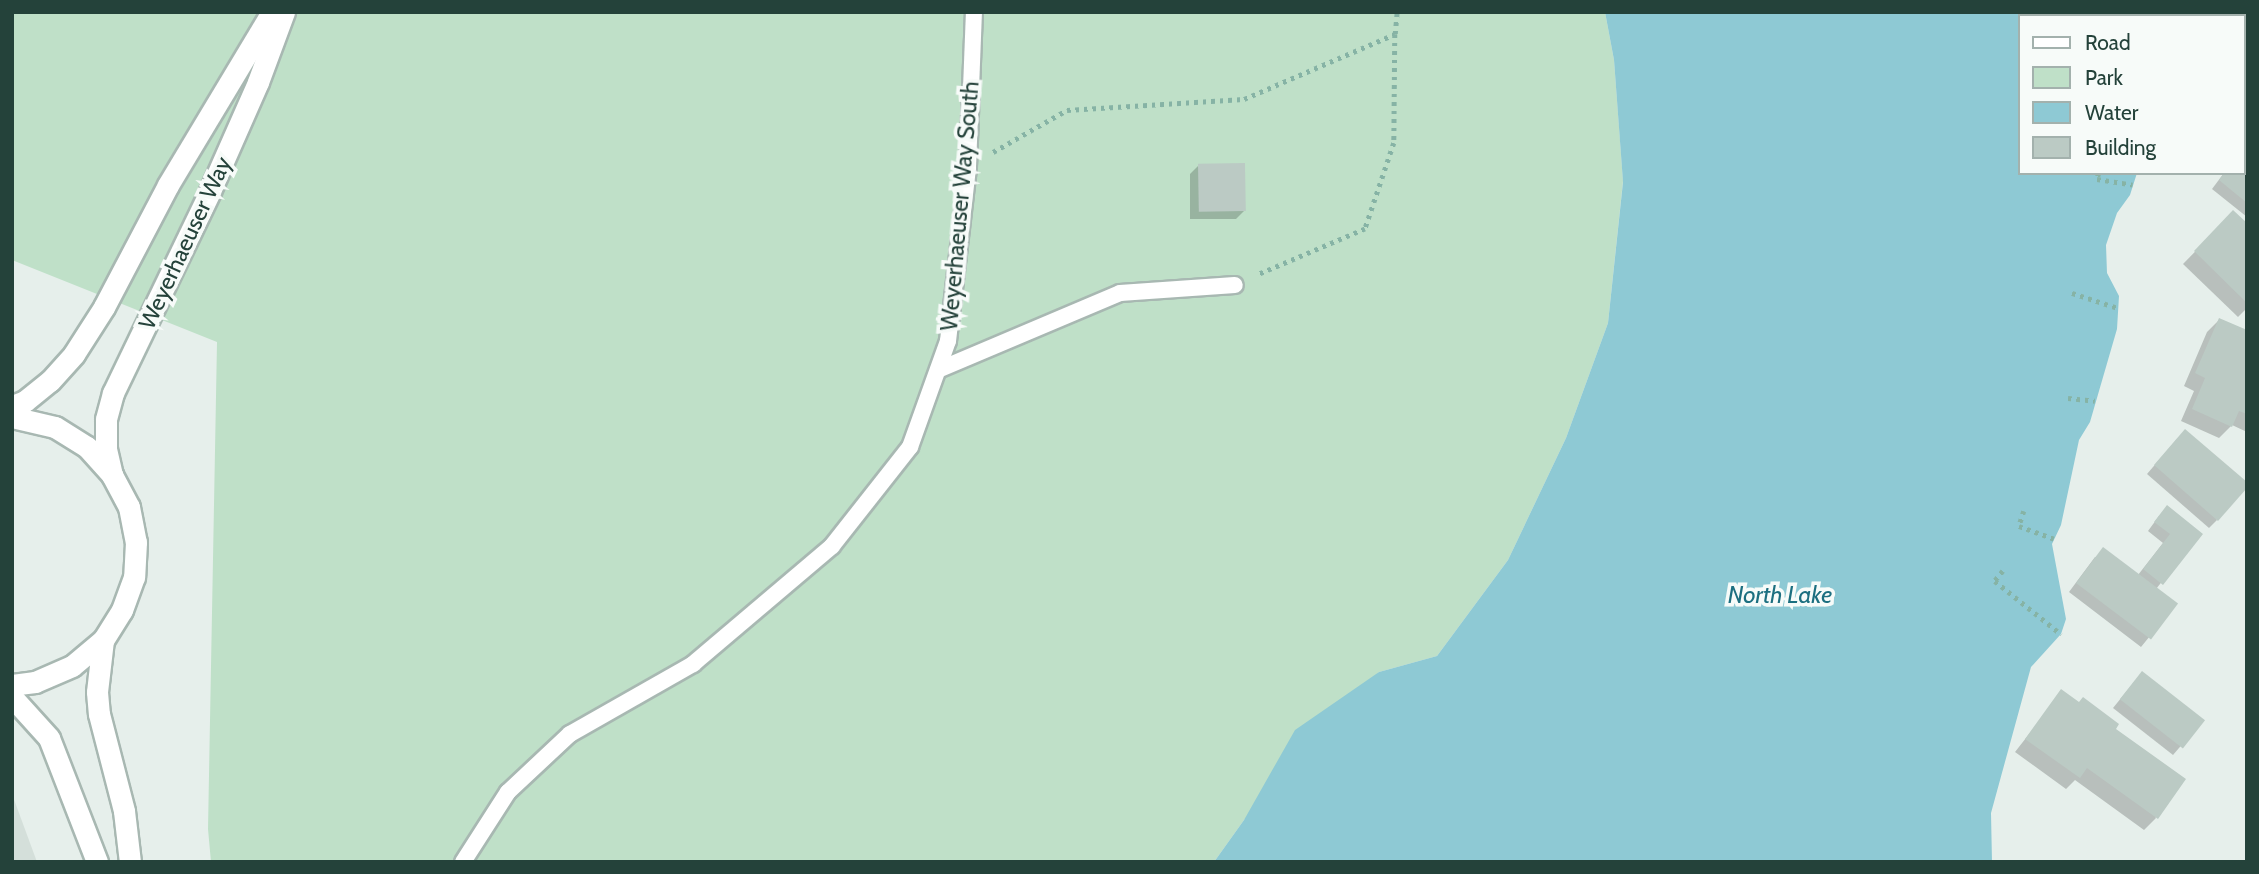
<!DOCTYPE html>
<html>
<head>
<meta charset="utf-8">
<style>
	body { margin:0 }
	#map { position:relative; width:2259px; height:874px; overflow:hidden; background:#e6efeb; font-family:Cabin,sans-serif }
	div>[style] { position:absolute }
	.built>* { inset:0; background:#d4dfda }
	.green>* { inset:0; background:#bfe0c8 }
	.water>* { inset:0; background:#8ec9d4 }
	.shadow>* { inset:0; background:#0003; transform-origin:0 0 }
	.building>* { inset:0; background:#bbcac4; transform-origin:0 0 }
	.path>* { height:4.5px; margin-top:-2.25px; transform-origin:0; background:repeating-linear-gradient(90deg,#86b3a5 0 3.5px,transparent 0 8.5px) }
	.roads { filter:drop-shadow(2px 0 #a8b8b2) drop-shadow(-2px 0 #a8b8b2) drop-shadow(0 2px #a8b8b2) drop-shadow(0 -2px #a8b8b2) }
	.lane>* { height:16px; margin:-8px; padding:0 8px; transform-origin:8px; border-radius:8px; background:#fff }
	.secondary>* { height:21px; margin:-10.5px; padding:0 10.5px; transform-origin:10.5px; border-radius:10.5px; background:#fff }
	span { translate:-50% -50%; white-space:nowrap; text-align:center; line-height:1.15; -webkit-text-stroke:7px #f7fbf9; paint-order:stroke }
	.street-label { font-size:23px; color:#24423a }
	.water-label { font-size:24px; color:#1c6f80; font-style:italic }
	.frame { position:absolute; inset:0; border:14px solid #24423a; pointer-events:none }
	.legend { position:absolute; left:2018px; top:14px; width:228px; height:161px; box-sizing:border-box; background:#f7fbf9; border:2px solid #a3b1ad; margin:0; padding:9px 12px; list-style:none; font-size:21px; color:#24423a }
	.legend li { display:flex; align-items:center; gap:14px; height:35px }
	.legend b { width:35px; border:2px solid #a3b1ad }
</style>
</head>
<body>
<div id="map">
	<div class="built">
		<div style="clip-path:polygon(12px 794px,37px 862px,12px 862px)"></div>
	</div>
	<div class="green">
		<div style="clip-path:polygon(12px 12px,1605px 12px,1614px 60px,1623px 181px,1608px 323px,1566px 438px,1508px 560px,1437px 656px,1379px 672px,1244px 820px,1214px 862px,211px 862px,208px 829px,217px 342px,12px 260px)"></div>
	</div>
	<div class="water">
		<div style="clip-path:polygon(1605px 12px,2195px 12px,2193px 16px,2019px 16px,2019px 173px,2137px 173px,2130px 195px,2117px 213px,2106px 245px,2107px 273px,2119px 296px,2117px 329px,2090px 422px,2079px 440px,2061px 525px,2052px 544px,2066px 619px,2061px 634px,2031px 667px,1991px 813px,1992px 862px,1214px 862px,1244px 820px,1295px 730px,1379px 672px,1437px 656px,1508px 560px,1566px 438px,1608px 323px,1623px 182px,1614px 60px)"></div>
	</div>
	<div class="shadow">
		<div style="left:2243px;top:23px;width:4px;height:75px;rotate:14deg"></div>
		<div style="clip-path:polygon(2247px 111px,2247px 130px,2243px 128px)"></div>
		<div style="clip-path:polygon(2247px 163px,2247px 217px,2212px 189px,2224px 173px,2243px 173px)"></div>
		<div style="clip-path:polygon(1198px 166px,1244px 211px,1236px 219px,1190px 219px,1190px 174px)"></div>
		<div style="clip-path:polygon(2233px 213px,2247px 225px,2247px 308px,2238px 317px,2183px 264px)"></div>
		<div style="clip-path:polygon(2219px 320px,2247px 332px,2247px 432px,2232px 425px,2219px 438px,2181px 421px,2194px 391px,2184px 386px,2207px 332px)"></div>
		<div style="clip-path:polygon(2177px 439px,2217px 520px,2209px 528px,2147px 474px)"></div>
		<div style="clip-path:polygon(2159px 516px,2200px 534px,2156px 589px,2176px 604px,2141px 647px,2069px 592px,2095px 557px,2138px 575px,2163px 543px,2148px 531px)"></div>
		<div style="clip-path:polygon(2135px 681px,2203px 720px,2173px 755px,2113px 708px)"></div>
		<div style="clip-path:polygon(2062px 692px,2113px 729px,2156px 818px,2144px 830px,2075px 780px,2066px 789px,2015px 752px)"></div>
	</div>
	<div class="building">
		<div style="left:2243px;top:21px;width:4px;height:61px;rotate:14deg"></div>
		<div style="clip-path:polygon(2243px 158px,2247px 161px,2247px 203px,2219px 180px,2224px 173px,2243px 173px)"></div>
		<div style="left:1245px;top:163px;width:48px;height:47px;rotate:89deg"></div>
		<div style="clip-path:polygon(2233px 210px,2247px 223px,2247px 303px,2194px 251px)"></div>
		<div style="clip-path:polygon(2219px 318px,2247px 330px,2247px 414px,2239px 411px,2232px 427px,2192px 409px,2205px 378px,2195px 373px)"></div>
		<div style="clip-path:polygon(2185px 429px,2247px 482px,2247px 488px,2218px 521px,2154px 465px)"></div>
		<div style="clip-path:polygon(2167px 505px,2203px 534px,2163px 585px,2143px 569px,2170px 534px,2154px 522px)"></div>
		<div style="left:2103px;top:547px;width:94px;height:45px;rotate:37deg"></div>
		<div style="left:2142px;top:671px;width:80px;height:36px;rotate:38deg"></div>
		<div style="clip-path:polygon(2061px 689px,2079px 702px,2083px 697px,2119px 724px,2116px 729px,2186px 779px,2158px 819px,2087px 768px,2080px 778px,2025px 739px)"></div>
	</div>
	<div class="path">
		<div style="left:1395px;top:34px;width:22px;rotate:-85deg"></div>
		<div style="left:993px;top:152px;width:85px;rotate:-29.6deg"></div>
		<div style="left:1067px;top:110px;width:177px;rotate:-3.6deg"></div>
		<div style="left:1244px;top:99px;width:164px;rotate:-23.3deg"></div>
		<div style="left:1395px;top:34px;width:109px;rotate:90.5deg"></div>
		<div style="left:1394px;top:143px;width:91px;rotate:108.6deg"></div>
		<div style="left:1365px;top:229px;width:117px;rotate:156.9deg"></div>
		<div style="left:2099px;top:173px;width:6px;rotate:108deg"></div>
		<div style="left:2097px;top:179px;width:36px;rotate:9deg"></div>
		<div style="left:2072px;top:293px;width:48px;rotate:18.1deg"></div>
		<div style="left:2068px;top:398px;width:27px;rotate:6deg"></div>
		<div style="left:2024px;top:511px;width:16px;rotate:108deg"></div>
		<div style="left:2019px;top:526px;width:37px;rotate:20deg"></div>
		<div style="left:2003px;top:571px;width:13px;rotate:129deg"></div>
		<div style="left:1995px;top:581px;width:85px;rotate:38.8deg"></div>
	</div>
	<div class="roads">
		<div class="lane">
			<div style="left:938px;top:370px;width:198px;rotate:-22.9deg"></div>
			<div style="left:1120px;top:293px;width:115px;rotate:-4deg"></div>
			<div style="left:463px;top:862px;width:83px;rotate:-57.3deg"></div>
			<div style="left:508px;top:792px;width:85px;rotate:-43.1deg"></div>
			<div style="left:570px;top:734px;width:142px;rotate:-29.6deg"></div>
			<div style="left:693px;top:664px;width:182px;rotate:-40.3deg"></div>
			<div style="left:832px;top:546px;width:126px;rotate:-51.8deg"></div>
			<div style="left:910px;top:447px;width:113px;rotate:-70.3deg"></div>
			<div style="left:948px;top:341px;width:175px;rotate:-83.4deg"></div>
			<div style="left:968px;top:167px;width:155px;rotate:-87.8deg"></div>
		</div>
		<div class="secondary">
			<div style="left:12px;top:406px;width:14px;rotate:-21deg"></div>
			<div style="left:25px;top:401px;width:32px;rotate:-39deg"></div>
			<div style="left:50px;top:381px;width:36px;rotate:-48deg"></div>
			<div style="left:74px;top:354px;width:56px;rotate:-57.4deg"></div>
			<div style="left:104px;top:307px;width:138px;rotate:-62.3deg"></div>
			<div style="left:168px;top:185px;width:202px;rotate:-59deg"></div>
			<div style="left:12px;top:417px;width:44px;rotate:13.1deg"></div>
			<div style="left:55px;top:427px;width:38px;rotate:32deg"></div>
			<div style="left:87px;top:447px;width:38px;rotate:48deg"></div>
			<div style="left:112px;top:475px;width:36px;rotate:62deg"></div>
			<div style="left:129px;top:507px;width:36px;rotate:79deg"></div>
			<div style="left:136px;top:542px;width:35px;rotate:93deg"></div>
			<div style="left:134px;top:577px;width:35px;rotate:110deg"></div>
			<div style="left:122px;top:610px;width:36px;rotate:122deg"></div>
			<div style="left:103px;top:640px;width:40px;rotate:140deg"></div>
			<div style="left:72px;top:666px;width:40px;rotate:156.6deg"></div>
			<div style="left:35px;top:682px;width:23px;rotate:173deg"></div>
			<div style="left:112px;top:475px;width:28px;rotate:-103deg"></div>
			<div style="left:106px;top:448px;width:29px;rotate:-90deg"></div>
			<div style="left:106px;top:419px;width:27px;rotate:-75deg"></div>
			<div style="left:113px;top:393px;width:224px;rotate:-64.3deg"></div>
			<div style="left:210px;top:191px;width:119px;rotate:-66.2deg"></div>
			<div style="left:258px;top:82px;width:75px;rotate:-69.6deg"></div>
			<div style="left:103px;top:640px;width:52px;rotate:96.6deg"></div>
			<div style="left:97px;top:692px;width:22px;rotate:85deg"></div>
			<div style="left:99px;top:714px;width:100px;rotate:75.5deg"></div>
			<div style="left:124px;top:811px;width:51px;rotate:83.3deg"></div>
			<div style="left:12px;top:697px;width:55px;rotate:47.9deg"></div>
			<div style="left:49px;top:738px;width:133px;rotate:68.8deg"></div>
		</div>
	</div>
	<div class="street-label">
		<span style="left:960px;top:206px;rotate:-85deg">Weyerhaeuser Way South</span>
		<span style="left:185px;top:243px;rotate:-65deg">Weyerhaeuser Way</span>
	</div>
	<div class="water-label">
		<span style="left:1780px;top:595px">North Lake</span>
	</div>
	<div class="frame"></div>
	<ul class="legend">
	<li><b style="height:9px;background:#fff"></b>Road</li>
	<li><b style="height:19px;background:#bfe0c8"></b>Park</li>
	<li><b style="height:19px;background:#8ec9d4"></b>Water</li>
	<li><b style="height:19px;background:#bbcac4"></b>Building</li>
	</ul>
</div>
</body>
</html>
